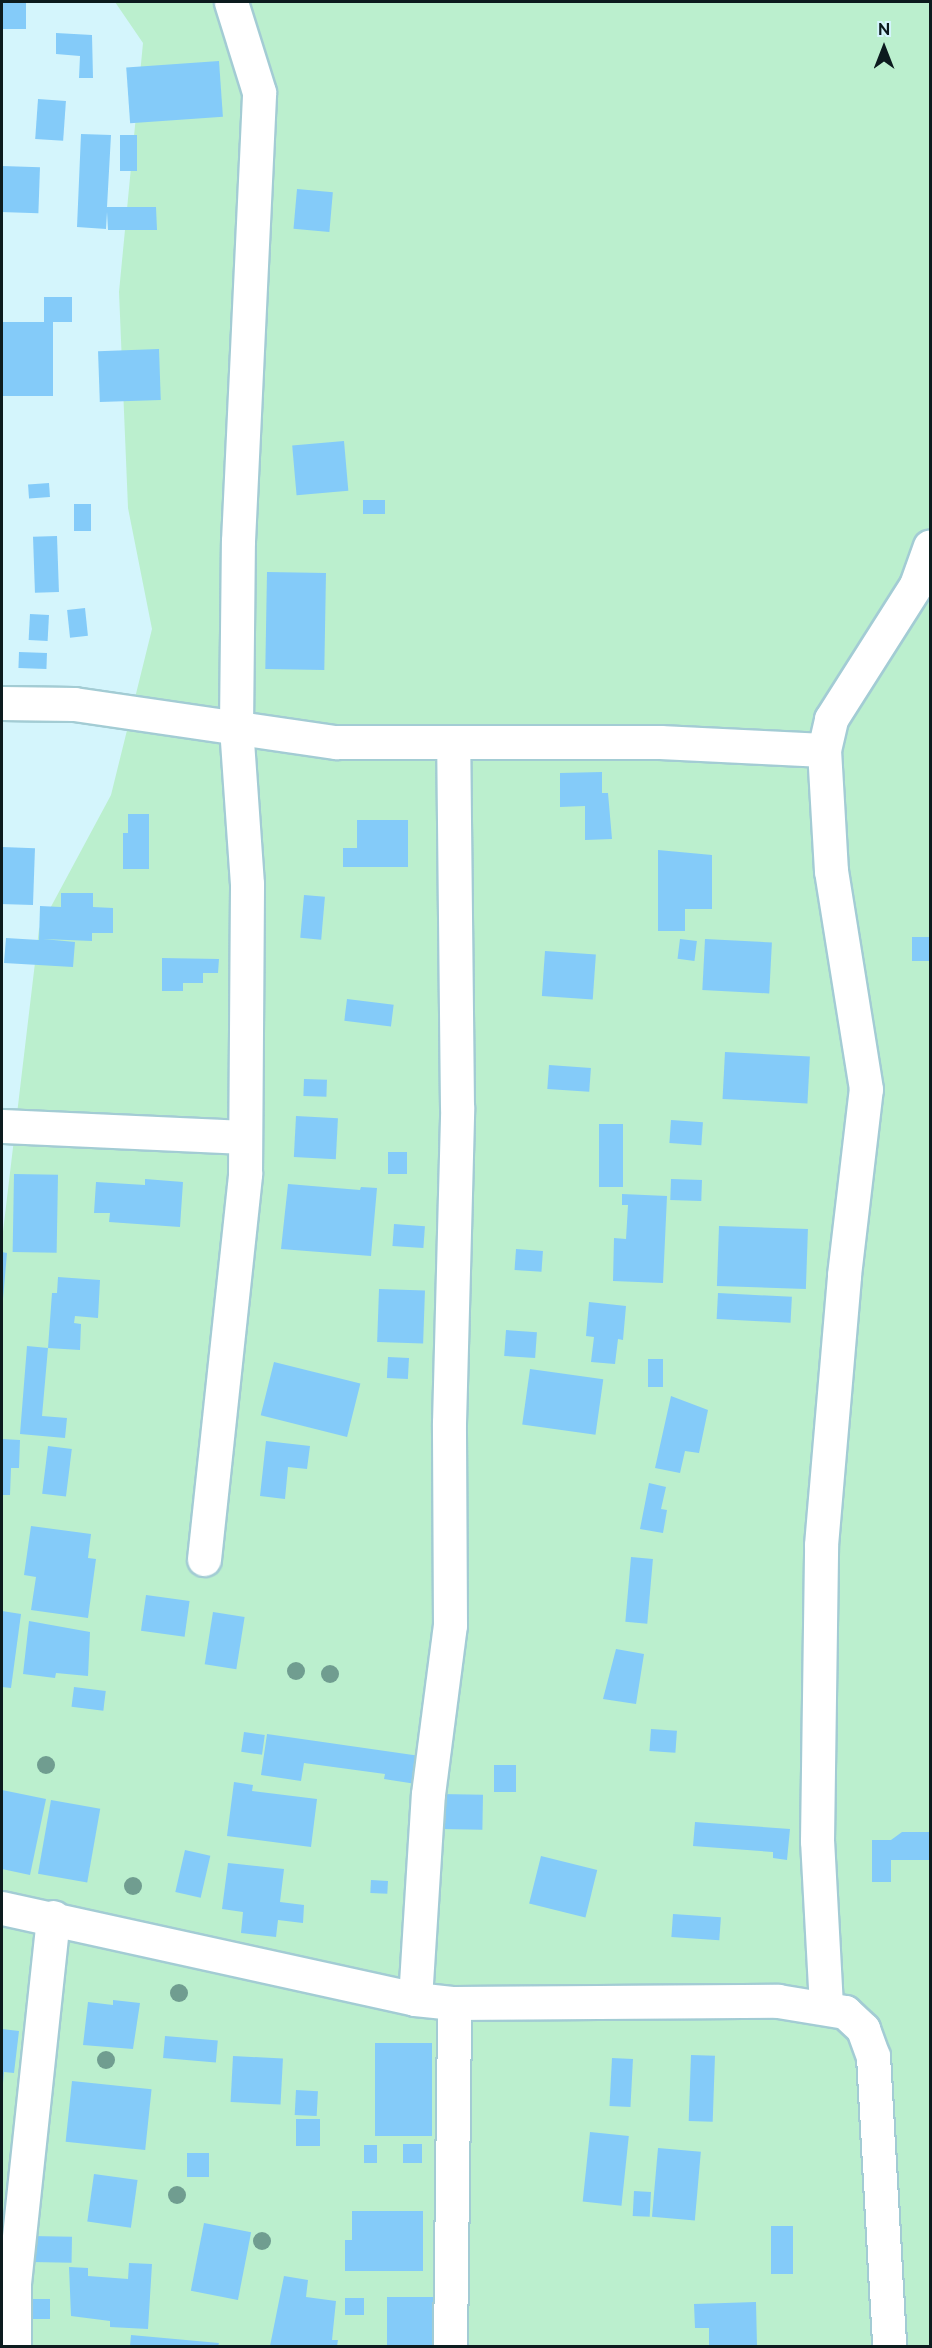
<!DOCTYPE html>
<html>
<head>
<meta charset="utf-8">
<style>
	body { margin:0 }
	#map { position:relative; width:932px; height:2348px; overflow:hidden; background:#d4f5fc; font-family:Raleway,sans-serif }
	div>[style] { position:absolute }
	.green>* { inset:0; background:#bbefce }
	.building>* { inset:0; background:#84cbf9; transform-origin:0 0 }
	.roads { filter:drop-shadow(2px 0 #a3ccd4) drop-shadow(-2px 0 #a3ccd4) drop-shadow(0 2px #a3ccd4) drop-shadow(0 -2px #a3ccd4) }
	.minor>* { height:33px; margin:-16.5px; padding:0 16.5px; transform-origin:16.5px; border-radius:16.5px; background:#fff }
	.trees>* { width:18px; height:18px; margin:-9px; border-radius:50%; background:#709d90 }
	span { translate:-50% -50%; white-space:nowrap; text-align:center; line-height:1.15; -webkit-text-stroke:4.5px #d4f5fc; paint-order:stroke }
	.frame { position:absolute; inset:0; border:3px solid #0c1b1e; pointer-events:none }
	.north { position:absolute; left:854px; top:18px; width:60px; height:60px; -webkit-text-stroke:4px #d4f5fc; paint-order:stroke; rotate:0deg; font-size:16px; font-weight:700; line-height:24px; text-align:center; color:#0c1b1e }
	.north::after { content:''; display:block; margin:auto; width:21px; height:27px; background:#0c1b1e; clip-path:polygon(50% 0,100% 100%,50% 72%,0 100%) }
</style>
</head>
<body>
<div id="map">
	<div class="green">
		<div style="clip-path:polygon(115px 2px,930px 2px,930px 2346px,2px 2346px,2px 1240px,39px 929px,111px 795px,152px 629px,128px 508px,119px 292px,143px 43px)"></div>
	</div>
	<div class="building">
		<div style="left:2px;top:2px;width:24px;height:27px"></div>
		<div style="clip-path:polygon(56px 33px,92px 35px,93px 78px,79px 78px,80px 56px,56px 54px)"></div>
		<div style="left:219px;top:61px;width:56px;height:93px;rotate:86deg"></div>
		<div style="left:38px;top:99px;width:28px;height:40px;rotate:4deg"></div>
		<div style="clip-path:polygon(81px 134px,111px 135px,107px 207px,156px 207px,157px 230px,108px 230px,107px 212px,106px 229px,77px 227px)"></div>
		<div style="left:120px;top:135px;width:17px;height:36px"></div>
		<div style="left:2px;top:166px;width:38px;height:46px;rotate:2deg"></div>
		<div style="left:297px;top:189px;width:36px;height:40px;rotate:5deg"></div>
		<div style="clip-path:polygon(44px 297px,72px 297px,72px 322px,53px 322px,53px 396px,2px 396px,2px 322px,44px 322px)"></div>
		<div style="left:159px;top:349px;width:51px;height:61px;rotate:88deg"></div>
		<div style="left:344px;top:441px;width:50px;height:52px;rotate:85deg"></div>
		<div style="left:49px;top:483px;width:14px;height:21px;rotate:86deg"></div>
		<div style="left:363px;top:500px;width:22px;height:14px"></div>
		<div style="left:74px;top:504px;width:17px;height:27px"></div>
		<div style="left:57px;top:536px;width:56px;height:24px;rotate:88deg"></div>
		<div style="left:267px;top:572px;width:59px;height:97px;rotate:1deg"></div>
		<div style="left:85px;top:608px;width:28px;height:18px;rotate:84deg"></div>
		<div style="left:30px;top:614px;width:19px;height:26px;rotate:3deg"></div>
		<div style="left:19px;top:652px;width:28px;height:16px;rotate:2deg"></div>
		<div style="clip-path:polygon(602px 772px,602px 793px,608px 793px,612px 839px,585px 840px,585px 806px,560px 807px,560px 773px)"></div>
		<div style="clip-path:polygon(128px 814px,149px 814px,149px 869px,123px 869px,123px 833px,128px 833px)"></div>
		<div style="clip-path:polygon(357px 820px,408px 820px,408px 867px,343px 867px,343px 848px,357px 848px)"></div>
		<div style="left:2px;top:847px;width:33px;height:57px;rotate:2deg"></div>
		<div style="clip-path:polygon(658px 850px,712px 855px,712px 909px,685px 909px,685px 931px,658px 931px)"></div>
		<div style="clip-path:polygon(61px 893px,93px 893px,93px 907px,113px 908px,113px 933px,92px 933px,92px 941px,43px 939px,75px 942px,73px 967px,4px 963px,6px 938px,39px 940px,40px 906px,61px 907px)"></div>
		<div style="left:304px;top:895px;width:21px;height:43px;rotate:5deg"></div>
		<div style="left:930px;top:937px;width:24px;height:18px;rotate:90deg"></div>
		<div style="left:680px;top:939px;width:17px;height:20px;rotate:7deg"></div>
		<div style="left:705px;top:939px;width:67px;height:51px;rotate:3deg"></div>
		<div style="left:545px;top:951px;width:51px;height:45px;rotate:4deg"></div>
		<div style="clip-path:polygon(162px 958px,219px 959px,218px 973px,203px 973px,203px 983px,183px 983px,183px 991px,162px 991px)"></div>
		<div style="left:347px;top:999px;width:47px;height:22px;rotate:7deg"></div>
		<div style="left:725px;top:1052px;width:85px;height:47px;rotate:3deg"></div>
		<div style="left:549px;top:1065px;width:42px;height:24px;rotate:4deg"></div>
		<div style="left:304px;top:1079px;width:23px;height:17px;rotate:2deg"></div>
		<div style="left:296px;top:1116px;width:42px;height:41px;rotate:3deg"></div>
		<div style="left:671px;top:1120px;width:32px;height:23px;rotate:4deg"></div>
		<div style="left:599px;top:1124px;width:24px;height:63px"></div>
		<div style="left:388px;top:1152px;width:19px;height:22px"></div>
		<div style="left:14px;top:1174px;width:44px;height:78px;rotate:1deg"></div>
		<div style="clip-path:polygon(145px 1179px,183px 1182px,180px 1227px,109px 1222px,110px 1213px,94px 1213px,96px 1182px,145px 1185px)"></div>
		<div style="left:671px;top:1179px;width:31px;height:21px;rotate:2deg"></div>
		<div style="clip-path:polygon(288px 1184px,360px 1190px,361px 1187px,377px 1188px,371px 1256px,281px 1249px)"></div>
		<div style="clip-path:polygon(622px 1194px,667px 1196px,663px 1283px,613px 1281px,614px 1238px,626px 1239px,628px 1205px,622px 1205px)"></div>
		<div style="left:394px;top:1224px;width:31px;height:22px;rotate:4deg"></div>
		<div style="left:719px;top:1226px;width:89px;height:60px;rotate:2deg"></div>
		<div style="left:516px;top:1249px;width:27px;height:21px;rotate:4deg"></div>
		<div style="clip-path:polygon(2px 1252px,7px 1253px,3px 1299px,2px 1299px)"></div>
		<div style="clip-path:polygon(58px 1277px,100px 1280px,98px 1318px,75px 1316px,74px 1323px,81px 1324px,80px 1350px,48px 1348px,52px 1293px,57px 1293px)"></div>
		<div style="left:379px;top:1289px;width:46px;height:53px;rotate:2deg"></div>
		<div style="left:718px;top:1293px;width:74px;height:26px;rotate:3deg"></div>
		<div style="clip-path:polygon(589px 1302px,626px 1306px,623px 1340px,618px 1339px,615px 1364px,591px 1362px,594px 1337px,586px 1336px)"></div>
		<div style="left:506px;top:1330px;width:31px;height:26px;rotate:4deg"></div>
		<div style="clip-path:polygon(27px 1346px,48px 1348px,42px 1416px,67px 1418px,65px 1438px,20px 1434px)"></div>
		<div style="left:388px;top:1357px;width:21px;height:21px;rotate:3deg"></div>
		<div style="left:648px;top:1359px;width:15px;height:28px"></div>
		<div style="left:274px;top:1362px;width:89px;height:55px;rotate:14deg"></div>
		<div style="left:530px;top:1369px;width:74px;height:56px;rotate:8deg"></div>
		<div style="clip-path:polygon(671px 1396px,708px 1410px,699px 1453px,685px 1451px,680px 1473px,655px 1468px)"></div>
		<div style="clip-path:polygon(2px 1439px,20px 1440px,19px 1468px,11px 1468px,10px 1495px,2px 1495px)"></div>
		<div style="clip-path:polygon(266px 1441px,310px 1446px,307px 1469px,288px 1467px,285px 1499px,260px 1496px)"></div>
		<div style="left:48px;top:1446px;width:24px;height:48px;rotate:7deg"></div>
		<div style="clip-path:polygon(649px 1483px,666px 1487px,661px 1509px,667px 1510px,663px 1533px,640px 1529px)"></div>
		<div style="clip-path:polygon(31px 1526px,91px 1534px,88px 1558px,96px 1559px,88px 1618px,31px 1610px,36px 1577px,24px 1575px)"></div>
		<div style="left:631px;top:1557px;width:22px;height:65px;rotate:5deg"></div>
		<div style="left:146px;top:1595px;width:44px;height:36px;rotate:8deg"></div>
		<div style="clip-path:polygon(2px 1611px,21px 1614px,11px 1688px,2px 1687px)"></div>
		<div style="left:213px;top:1612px;width:32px;height:53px;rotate:9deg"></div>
		<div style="clip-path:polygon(29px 1621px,90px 1632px,88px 1676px,56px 1673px,55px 1678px,23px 1674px)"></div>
		<div style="clip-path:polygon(616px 1649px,644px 1654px,636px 1704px,603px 1699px)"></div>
		<div style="left:74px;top:1687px;width:32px;height:20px;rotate:7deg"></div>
		<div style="left:651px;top:1729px;width:26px;height:22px;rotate:4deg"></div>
		<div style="left:244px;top:1732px;width:21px;height:20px;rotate:8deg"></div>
		<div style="clip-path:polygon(267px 1734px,420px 1756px,416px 1784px,384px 1779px,385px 1774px,304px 1763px,301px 1781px,261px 1775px)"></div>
		<div style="left:494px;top:1765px;width:22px;height:27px"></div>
		<div style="clip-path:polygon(234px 1782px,253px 1785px,252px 1791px,317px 1799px,311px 1847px,227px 1836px)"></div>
		<div style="clip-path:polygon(2px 1790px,46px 1799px,30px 1875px,2px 1869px)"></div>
		<div style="left:441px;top:1794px;width:42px;height:35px;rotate:1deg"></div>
		<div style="left:51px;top:1800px;width:50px;height:75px;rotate:10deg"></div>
		<div style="clip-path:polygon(695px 1822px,790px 1829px,787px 1860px,773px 1858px,773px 1852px,693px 1846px)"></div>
		<div style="clip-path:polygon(902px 1832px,930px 1832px,930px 1860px,891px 1860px,891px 1882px,872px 1882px,872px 1840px,891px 1840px)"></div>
		<div style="left:185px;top:1850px;width:26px;height:43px;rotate:13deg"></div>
		<div style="left:541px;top:1856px;width:58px;height:49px;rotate:14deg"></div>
		<div style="clip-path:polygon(228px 1863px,284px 1869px,280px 1902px,304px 1905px,303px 1923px,278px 1920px,276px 1937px,241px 1933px,243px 1912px,222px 1909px)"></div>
		<div style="left:371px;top:1880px;width:17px;height:13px;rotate:3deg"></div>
		<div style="left:673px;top:1914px;width:48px;height:23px;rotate:4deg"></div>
		<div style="clip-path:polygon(113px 2000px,140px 2003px,133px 2049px,83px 2045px,88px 2002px,113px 2005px)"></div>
		<div style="clip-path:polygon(2px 2029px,19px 2031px,14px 2073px,4px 2072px,3px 2083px)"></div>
		<div style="left:165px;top:2036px;width:53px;height:22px;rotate:5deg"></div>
		<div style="left:375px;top:2043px;width:57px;height:93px"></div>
		<div style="left:691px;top:2055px;width:24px;height:66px;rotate:2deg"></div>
		<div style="left:233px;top:2056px;width:50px;height:46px;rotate:3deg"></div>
		<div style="left:612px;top:2058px;width:21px;height:48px;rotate:3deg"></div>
		<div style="left:72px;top:2081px;width:80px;height:61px;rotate:6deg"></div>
		<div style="left:296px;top:2090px;width:22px;height:25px;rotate:3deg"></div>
		<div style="left:296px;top:2119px;width:24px;height:27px"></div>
		<div style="left:590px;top:2132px;width:39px;height:70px;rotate:6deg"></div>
		<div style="left:403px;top:2144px;width:19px;height:19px"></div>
		<div style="left:364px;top:2145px;width:13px;height:18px"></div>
		<div style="left:658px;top:2148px;width:43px;height:69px;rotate:5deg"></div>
		<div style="left:187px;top:2153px;width:22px;height:24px"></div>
		<div style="left:94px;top:2174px;width:44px;height:48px;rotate:8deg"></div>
		<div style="left:634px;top:2191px;width:17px;height:25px;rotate:3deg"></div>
		<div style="clip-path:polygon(352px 2211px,423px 2211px,423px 2271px,345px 2271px,345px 2240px,352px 2240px)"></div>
		<div style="left:204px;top:2223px;width:48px;height:69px;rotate:11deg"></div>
		<div style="left:771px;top:2226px;width:22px;height:48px"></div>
		<div style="left:32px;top:2236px;width:40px;height:26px;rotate:1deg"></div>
		<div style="clip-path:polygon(129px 2263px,152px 2264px,148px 2329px,110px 2327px,110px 2321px,71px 2316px,69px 2267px,88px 2268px,88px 2276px,128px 2279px)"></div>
		<div style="clip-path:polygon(284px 2276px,308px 2280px,306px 2297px,336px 2301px,332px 2340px,338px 2340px,337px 2346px,270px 2346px)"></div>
		<div style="left:387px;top:2297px;width:53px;height:49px"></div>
		<div style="left:345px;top:2298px;width:19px;height:17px"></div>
		<div style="left:27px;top:2299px;width:23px;height:20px"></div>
		<div style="clip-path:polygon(756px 2302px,757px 2346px,709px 2346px,709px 2328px,695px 2328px,694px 2304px)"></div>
		<div style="clip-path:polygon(131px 2335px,219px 2343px,218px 2346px,130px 2346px)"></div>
	</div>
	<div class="roads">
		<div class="minor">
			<div style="left:2px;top:703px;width:72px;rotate:0.8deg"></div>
			<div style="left:74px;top:704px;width:265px;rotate:8.3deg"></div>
			<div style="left:336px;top:742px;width:324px"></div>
			<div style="left:660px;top:742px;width:164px;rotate:2.8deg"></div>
			<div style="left:2px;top:1126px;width:243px;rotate:2.6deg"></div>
			<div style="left:204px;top:1559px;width:387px;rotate:-83.9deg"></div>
			<div style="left:245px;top:1174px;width:290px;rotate:-89.6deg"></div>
			<div style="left:247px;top:884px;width:157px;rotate:-94deg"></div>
			<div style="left:236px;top:727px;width:186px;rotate:-89.4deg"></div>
			<div style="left:238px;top:541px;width:449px;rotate:-87.3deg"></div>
			<div style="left:259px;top:92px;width:94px;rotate:-107.3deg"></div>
			<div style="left:2px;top:1908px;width:423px;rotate:12.4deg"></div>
			<div style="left:415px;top:1999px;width:39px;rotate:6deg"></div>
			<div style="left:454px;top:2003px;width:324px;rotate:-0.4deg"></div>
			<div style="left:778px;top:2001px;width:68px;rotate:9.3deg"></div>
			<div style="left:845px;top:2012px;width:25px;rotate:43deg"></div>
			<div style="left:863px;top:2029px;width:29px;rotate:70deg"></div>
			<div style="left:873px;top:2056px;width:290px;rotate:86.8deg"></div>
			<div style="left:415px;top:1999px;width:205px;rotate:-86.4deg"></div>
			<div style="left:428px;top:1794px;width:170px;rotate:-82.6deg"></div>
			<div style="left:450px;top:1625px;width:202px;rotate:-90.3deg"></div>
			<div style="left:449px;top:1423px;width:316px;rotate:-88.5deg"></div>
			<div style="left:457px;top:1107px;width:365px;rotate:-90.6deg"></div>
			<div style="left:826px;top:2006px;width:165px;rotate:-93.1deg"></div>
			<div style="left:817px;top:1841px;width:296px;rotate:-89.2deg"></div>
			<div style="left:821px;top:1545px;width:271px;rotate:-85.1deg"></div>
			<div style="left:844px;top:1275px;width:187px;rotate:-83.3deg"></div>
			<div style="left:866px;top:1089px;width:221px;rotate:-99.1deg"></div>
			<div style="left:831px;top:871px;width:121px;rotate:-93.3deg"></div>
			<div style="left:824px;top:750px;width:32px;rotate:-77deg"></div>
			<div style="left:831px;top:719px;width:159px;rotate:-57.6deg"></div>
			<div style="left:916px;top:585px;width:41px;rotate:-70.3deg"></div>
			<div style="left:14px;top:2346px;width:63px;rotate:-90deg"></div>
			<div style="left:14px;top:2283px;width:368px;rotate:-83.9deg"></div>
			<div style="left:450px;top:2346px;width:343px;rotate:-89.3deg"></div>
		</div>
	</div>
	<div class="trees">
		<div style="left:296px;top:1671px"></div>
		<div style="left:330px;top:1674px"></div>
		<div style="left:46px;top:1765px"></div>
		<div style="left:133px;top:1886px"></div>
		<div style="left:179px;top:1993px"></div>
		<div style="left:106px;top:2060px"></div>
		<div style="left:177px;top:2195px"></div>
		<div style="left:262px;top:2241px"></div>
	</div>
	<div class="frame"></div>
	<div class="north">N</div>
</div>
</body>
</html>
